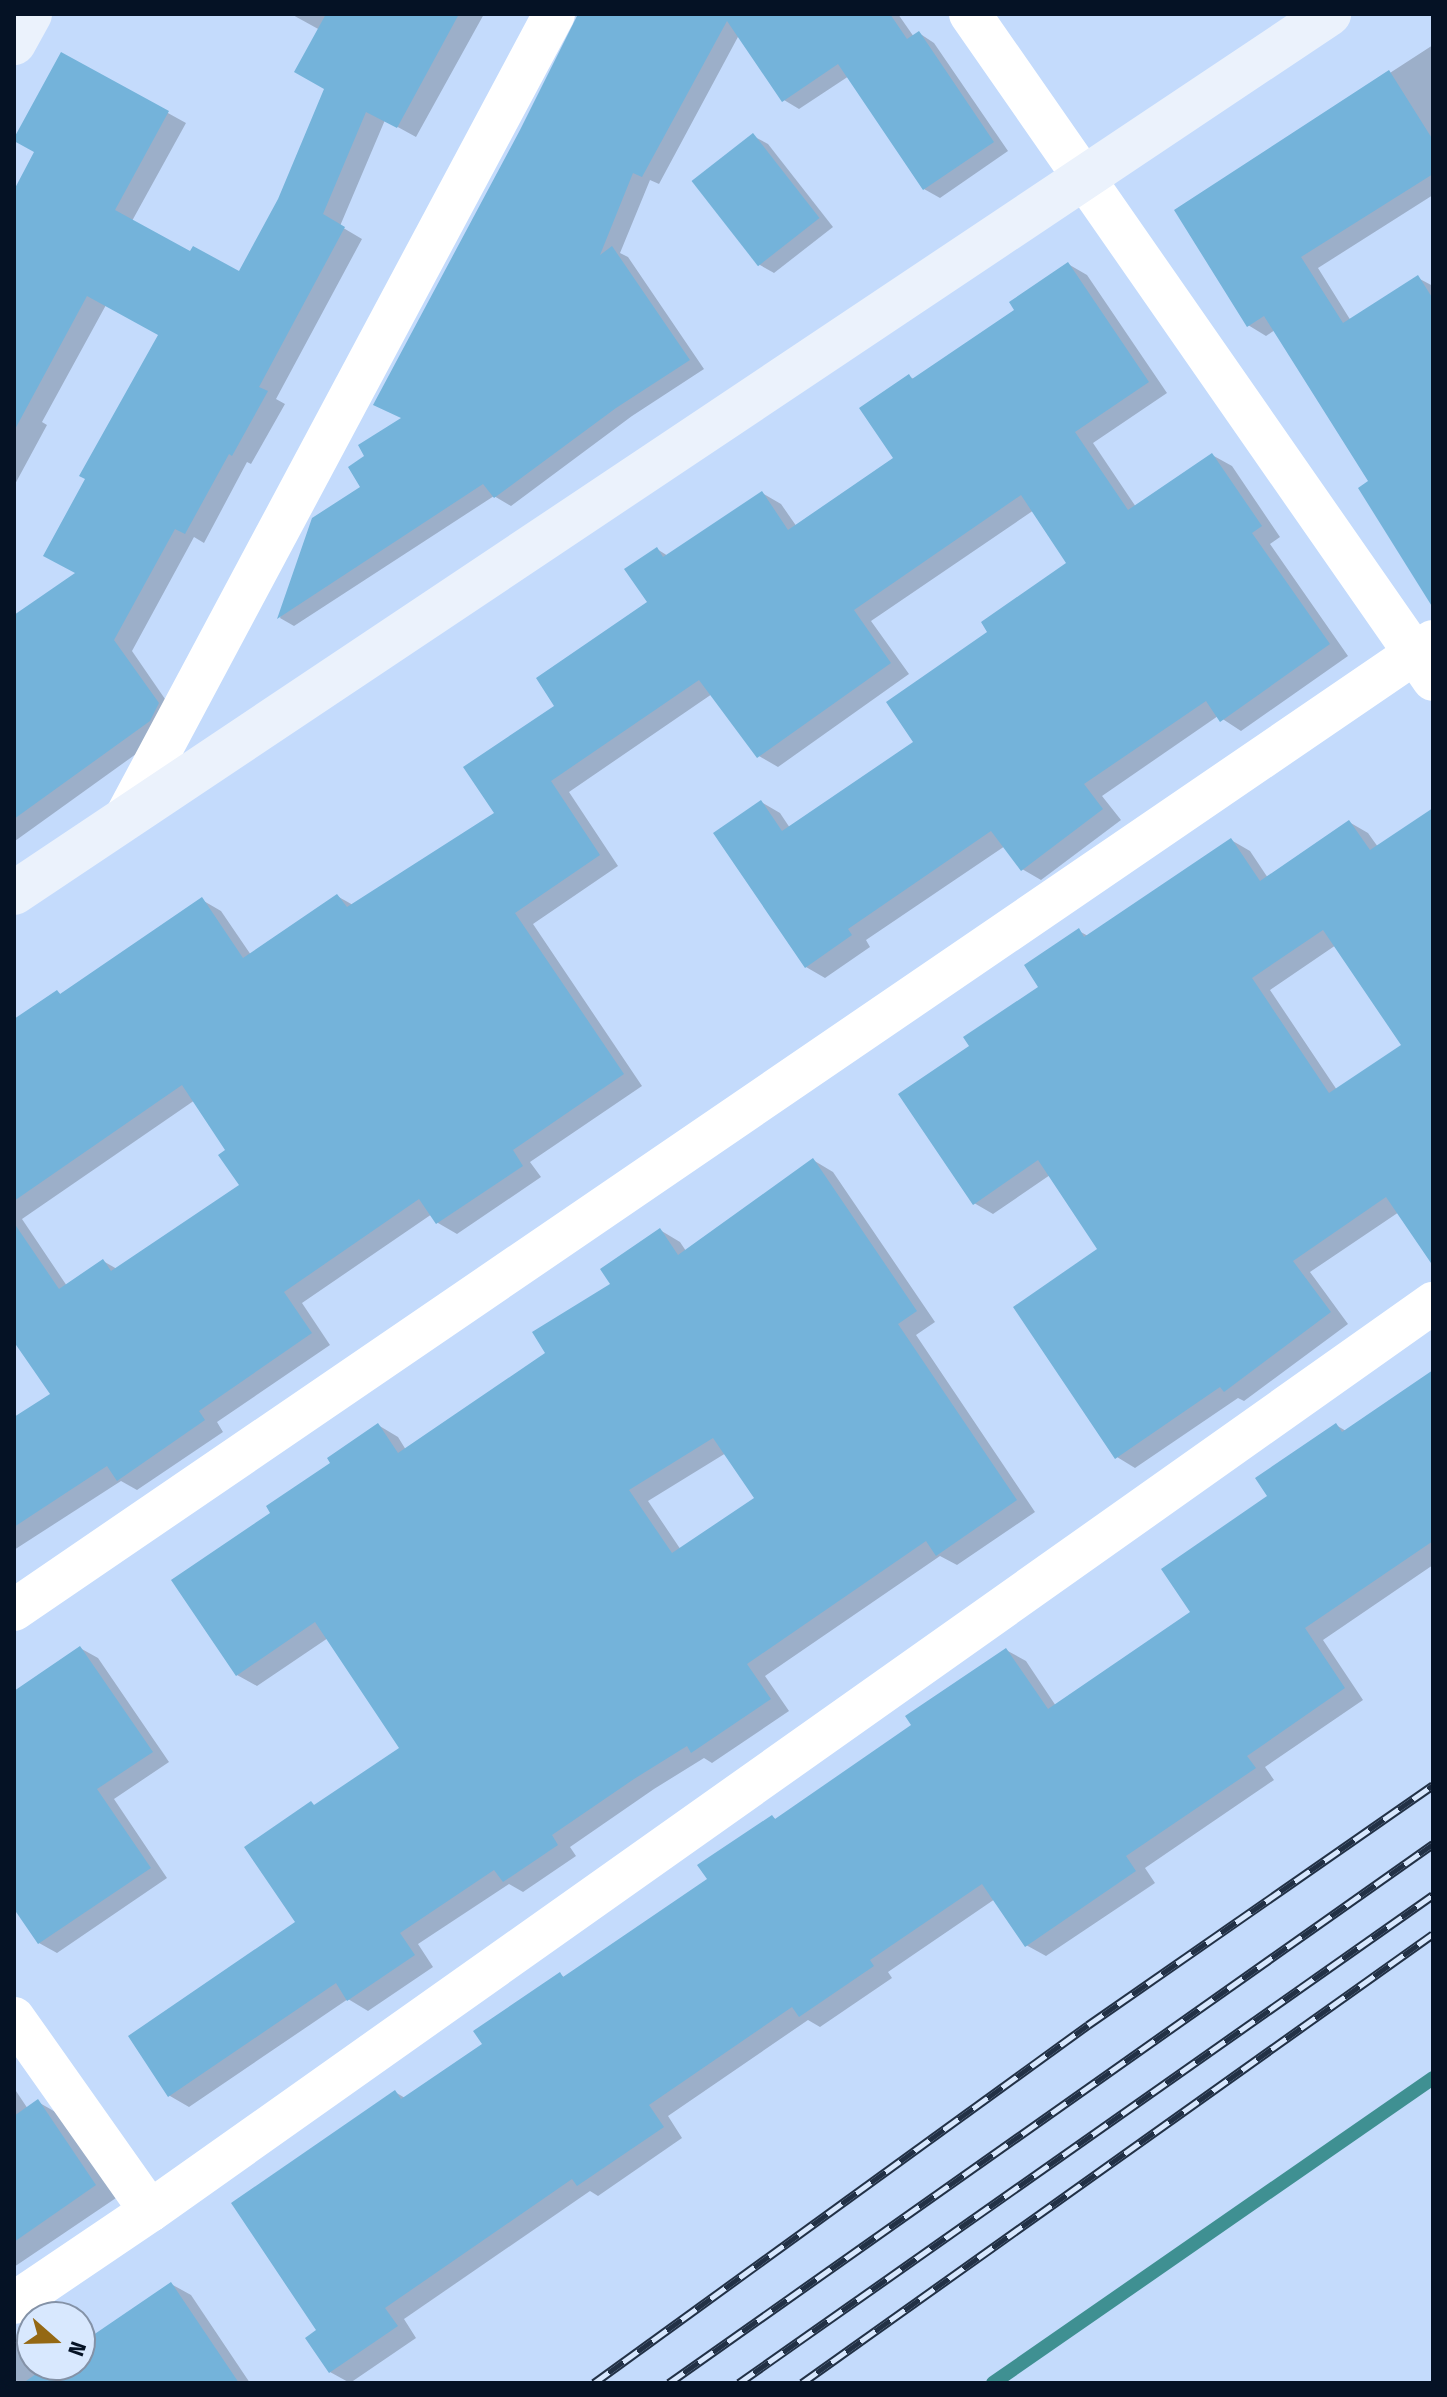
<!DOCTYPE html>
<html>
<head>
<meta charset="utf-8">
<style>
	body { margin:0 }
	#map { position:relative; width:1447px; height:2397px; overflow:hidden; background:#c4dbfc; font-family:"Fira Sans Condensed",sans-serif }
	div>[style] { position:absolute }
	.shadow>* { inset:0; background:#0003 }
	.stream>* { height:14px; margin:-7px; padding:0 7px; transform-origin:7px; border-radius:7px; background:#3f9092 }
	.building>* { inset:0; background:#74b3da; transform-origin:0 0 }
	.street>* { height:42px; margin:-21px; padding:0 21px; transform-origin:21px; border-radius:21px; background:#fff }
	.secondary>* { height:44px; margin:-22px; padding:0 22px; transform-origin:22px; border-radius:22px; background:#ebf2fc }
	.rail>* { height:9px; margin-top:-4.5px; transform-origin:0; background:repeating-linear-gradient(90deg,#d8e8fe 0 18px,#223146 0 36px); box-sizing:border-box; border-block:2px solid #223146 }
	span { translate:-50% -50%; white-space:nowrap; text-align:center; line-height:1.15; -webkit-text-stroke:6px #d8e8fe; paint-order:stroke }
	.frame { position:absolute; inset:0; border:16px solid #051225; pointer-events:none }
	.north { position:absolute; left:16px; top:2301px; width:80px; height:80px; box-sizing:border-box; background:#d8e8fe; border:2px solid #8492a7; border-radius:50%; rotate:110deg; font-size:22px; font-weight:700; line-height:32px; text-align:center; color:#051225 }
	.north::after { content:''; display:block; margin:auto; width:28px; height:36px; background:#946814; clip-path:polygon(50% 0,100% 100%,50% 72%,0 100%) }
</style>
</head>
<body>
<div id="map">
	<div class="shadow">
		<div style="clip-path:polygon(291px 14px,484px 14px,416px 137px,385px 120px,340px 226px,362px 239px,276px 399px,285px 404px,251px 464px,247px 462px,204px 543px,194px 537px,132px 651px,176px 715px,168px 731px,15px 841px,14px 618px,78px 573px,160px 334px,106px 305px,42px 422px,47px 425px,14px 486px,14px 194px,37px 152px,61px 54px,186px 123px,132px 221px,191px 254px,240px 274px,280px 199px,327px 88px,320px 30px)"></div>
		<div style="clip-path:polygon(580px 14px,898px 14px,914px 37px,919px 33px,934px 43px,1008px 151px,940px 198px,924px 189px,849px 76px,799px 109px,784px 100px,739px 35px,659px 184px,650px 180px,620px 253px,628px 257px,704px 369px,632px 416px,511px 506px,494px 496px,294px 626px,280px 618px,314px 519px,363px 487px,367px 456px,403px 419px)"></div>
		<div style="clip-path:polygon(1433px 45px,1433px 195px,1318px 268px,1351px 321px,1418px 278px,1433px 286px,1433px 591px,1371px 482px,1275px 330px,1266px 336px,1248px 325px,1177px 211px)"></div>
		<div style="clip-path:polygon(753px 136px,768px 144px,833px 227px,774px 273px,760px 265px)"></div>
		<div style="clip-path:polygon(evenodd,1068px 264px,1087px 275px,1167px 393px,1093px 443px,1136px 507px,1212px 455px,1232px 466px,1280px 537px,1270px 544px,1348px 656px,1241px 731px,1218px 716px,1102px 796px,1121px 820px,1041px 880px,1022px 869px,1005px 846px,866px 940px,870px 947px,825px 978px,806px 967px,761px 802px,780px 813px,790px 828px,916px 742px,990px 632px,1069px 563px,1034px 510px,871px 621px,909px 674px,778px 767px,759px 756px,712px 694px,569px 792px,618px 866px,533px 924px,642px 1086px,530px 1162px,541px 1177px,457px 1234px,438px 1223px,432px 1214px,302px 1303px,330px 1345px,217px 1422px,223px 1432px,137px 1490px,121px 1481px,14px 1550px,14px 1420px,52px 1395px,14px 1338px,14px 1022px,57px 992px,62px 995px,202px 900px,221px 911px,251px 955px,337px 896px,353px 905px,496px 814px,557px 706px,650px 603px,657px 549px,668px 556px,762px 493px,781px 504px,797px 527px,896px 459px,909px 376px,915px 380px,1017px 310px,1068px 264px,195px 1100px,228px 1150px,241px 1186px,117px 1269px,103px 1261px,67px 1286px,22px 1219px,195px 1100px)"></div>
		<div style="clip-path:polygon(evenodd,1433px 810px,1433px 1254px,1399px 1212px,1310px 1272px,1348px 1324px,1244px 1401px,1238px 1398px,1135px 1468px,1117px 1457px,1100px 1250px,1050px 1175px,993px 1214px,974px 1203px,972px 1047px,1041px 987px,1079px 931px,1088px 936px,1231px 840px,1250px 851px,1268px 878px,1349px 822px,1368px 833px,1378px 847px,1433px 810px,1336px 945px,1404px 1045px,1337px 1090px,1270px 990px,1336px 945px)"></div>
		<div style="clip-path:polygon(evenodd,813px 1160px,833px 1172px,935px 1322px,916px 1335px,1035px 1512px,957px 1565px,940px 1556px,765px 1676px,789px 1711px,712px 1763px,704px 1758px,654px 1789px,570px 1847px,576px 1856px,523px 1892px,509px 1884px,418px 1944px,433px 1967px,368px 2011px,348px 1999px,189px 2107px,170px 2096px,130px 2037px,298px 1923px,316px 1806px,402px 1748px,328px 1638px,257px 1686px,237px 1675px,273px 1513px,378px 1425px,398px 1437px,406px 1450px,548px 1354px,660px 1230px,680px 1242px,686px 1251px,813px 1160px,726px 1453px,756px 1499px,681px 1550px,648px 1501px,726px 1453px)"></div>
		<div style="clip-path:polygon(1433px 1372px,1433px 1565px,1323px 1640px,1363px 1700px,1265px 1767px,1274px 1780px,1145px 1868px,1155px 1883px,1046px 1956px,1026px 1945px,995px 1899px,888px 1972px,892px 1978px,820px 2027px,808px 2020px,668px 2116px,682px 2138px,598px 2196px,590px 2191px,404px 2319px,416px 2338px,350px 2383px,330px 2372px,319px 2331px,395px 2092px,405px 2098px,484px 2045px,560px 1974px,565px 1978px,709px 1880px,772px 1817px,777px 1820px,914px 1726px,1006px 1650px,1026px 1661px,1056px 1706px,1192px 1613px,1269px 1497px,1336px 1425px,1346px 1431px)"></div>
		<div style="clip-path:polygon(80px 1648px,98px 1658px,169px 1762px,114px 1799px,167px 1878px,57px 1953px,39px 1943px,14px 1905px,14px 1693px)"></div>
		<div style="clip-path:polygon(14px 2088px,28px 2109px,38px 2102px,59px 2114px,116px 2198px,14px 2267px)"></div>
		<div style="clip-path:polygon(171px 2284px,191px 2295px,250px 2383px,14px 2383px,14px 2341px,32px 2328px,32px 2365px,80px 2365px,80px 2346px)"></div>
	</div>
	<div class="stream">
		<div style="left:993px;top:2383px;width:535px;rotate:-34.73deg"></div>
	</div>
	<div class="building">
		<div style="clip-path:polygon(326px 14px,459px 14px,397px 128px,366px 112px,323px 214px,345px 227px,259px 387px,268px 391px,232px 456px,229px 454px,185px 534px,175px 529px,114px 640px,159px 703px,150px 721px,14px 819px,14px 615px,75px 573px,43px 556px,85px 479px,79px 476px,158px 335px,87px 296px,14px 431px,14px 190px,34px 152px,14px 141px,14px 138px,61px 52px,169px 111px,115px 210px,190px 251px,193px 246px,239px 271px,278px 199px,324px 89px,294px 72px)"></div>
		<div style="clip-path:polygon(578px 14px,890px 14px,907px 39px,919px 31px,994px 142px,923px 190px,838px 64px,782px 102px,727px 21px,642px 177px,633px 173px,600px 255px,612px 246px,690px 360px,616px 408px,494px 498px,483px 484px,277px 619px,312px 518px,360px 487px,348px 467px,364px 456px,358px 445px,401px 418px,373px 405px,520px 130px)"></div>
		<div style="clip-path:polygon(1389px 70px,1433px 140px,1433px 174px,1301px 257px,1343px 323px,1418px 275px,1433px 299px,1433px 608px,1358px 488px,1368px 481px,1264px 316px,1247px 327px,1174px 210px)"></div>
		<div style="left:753px;top:133px;width:108px;height:78px;rotate:52deg"></div>
		<div style="clip-path:polygon(1068px 262px,1149px 382px,1075px 432px,1128px 510px,1212px 453px,1262px 526px,1252px 533px,1330px 644px,1220px 722px,1206px 701px,1084px 784px,1103px 809px,1021px 871px,991px 831px,848px 929px,852px 935px,805px 968px,713px 833px,761px 800px,782px 831px,913px 742px,886px 702px,987px 632px,981px 622px,1066px 563px,1021px 495px,854px 610px,891px 663px,757px 758px,699px 680px,551px 781px,600px 855px,515px 913px,624px 1074px,513px 1150px,523px 1166px,436px 1224px,419px 1199px,284px 1292px,312px 1333px,199px 1411px,205px 1420px,117px 1481px,107px 1466px,14px 1527px,14px 1417px,50px 1394px,14px 1342px,14px 1223px,59px 1289px,103px 1259px,111px 1271px,239px 1185px,218px 1155px,225px 1150px,182px 1085px,14px 1201px,14px 1019px,57px 990px,60px 994px,202px 897px,243px 958px,337px 894px,347px 907px,494px 813px,463px 767px,554px 706px,536px 678px,647px 602px,624px 569px,657px 547px,663px 557px,762px 491px,788px 530px,893px 458px,859px 408px,909px 374px,912px 379px,1014px 310px,1009px 302px)"></div>
		<div style="clip-path:polygon(evenodd,1433px 808px,1433px 1266px,1386px 1197px,1293px 1261px,1331px 1312px,1224px 1392px,1220px 1387px,1115px 1459px,1013px 1307px,1097px 1249px,1038px 1160px,973px 1205px,898px 1094px,969px 1046px,963px 1037px,1038px 987px,1024px 965px,1079px 928px,1084px 937px,1231px 838px,1260px 881px,1349px 820px,1370px 850px,1433px 808px,1323px 930px,1401px 1045px,1329px 1093px,1252px 978px,1323px 930px)"></div>
		<div style="clip-path:polygon(evenodd,813px 1158px,917px 1311px,898px 1324px,1017px 1500px,936px 1556px,926px 1541px,747px 1664px,771px 1699px,691px 1753px,687px 1746px,634px 1779px,552px 1835px,558px 1845px,503px 1882px,494px 1870px,400px 1933px,415px 1955px,347px 2001px,336px 1983px,168px 2097px,128px 2036px,295px 1922px,244px 1847px,311px 1801px,314px 1805px,399px 1748px,315px 1622px,236px 1676px,171px 1580px,270px 1513px,266px 1506px,330px 1463px,327px 1458px,378px 1423px,398px 1453px,545px 1353px,532px 1332px,610px 1284px,600px 1269px,660px 1228px,678px 1255px,813px 1158px,713px 1438px,754px 1498px,672px 1553px,629px 1490px,713px 1438px)"></div>
		<div style="clip-path:polygon(1433px 1370px,1433px 1541px,1305px 1628px,1345px 1688px,1247px 1756px,1256px 1768px,1126px 1856px,1136px 1871px,1025px 1947px,982px 1884px,870px 1960px,874px 1966px,799px 2017px,792px 2007px,649px 2105px,664px 2127px,577px 2186px,572px 2179px,385px 2308px,398px 2326px,329px 2373px,305px 2338px,316px 2330px,231px 2203px,395px 2090px,401px 2099px,482px 2044px,473px 2031px,560px 1972px,563px 1977px,707px 1879px,697px 1865px,772px 1815px,775px 1819px,911px 1725px,905px 1716px,1006px 1648px,1048px 1709px,1190px 1612px,1161px 1569px,1267px 1496px,1255px 1478px,1336px 1423px,1342px 1432px)"></div>
		<div style="clip-path:polygon(80px 1646px,153px 1752px,97px 1789px,151px 1868px,38px 1944px,14px 1909px,14px 1691px)"></div>
		<div style="clip-path:polygon(38px 2099px,96px 2185px,14px 2242px,14px 2116px)"></div>
		<div style="clip-path:polygon(171px 2282px,239px 2383px,23px 2383px,49px 2365px,80px 2365px,80px 2344px)"></div>
	</div>
	<div class="street">
		<div style="left:970px;top:14px;width:811px;rotate:55.19deg"></div>
		<div style="left:126px;top:816px;width:909px;rotate:-61.91deg"></div>
		<div style="left:14px;top:1610px;width:1718px;rotate:-34.33deg"></div>
		<div style="left:14px;top:2018px;width:236px;rotate:54.8deg"></div>
		<div style="left:14px;top:2303px;width:164px;rotate:-34.1deg"></div>
		<div style="left:150px;top:2211px;width:1572px;rotate:-35.29deg"></div>
	</div>
	<div class="secondary">
		<div style="left:14px;top:43px;width:33px;rotate:-61deg"></div>
		<div style="left:14px;top:893px;width:1582px;rotate:-33.76deg"></div>
	</div>
	<div class="rail">
		<div style="left:594px;top:2383px;width:610px;rotate:-35.93deg"></div>
		<div style="left:1088px;top:2025px;width:420px;rotate:-34.8deg"></div>
		<div style="left:669px;top:2383px;width:935px;rotate:-35.2deg"></div>
		<div style="left:739px;top:2383px;width:848px;rotate:-35.11deg"></div>
		<div style="left:802px;top:2383px;width:774px;rotate:-35.43deg"></div>
	</div>
	<div class="frame"></div>
	<div class="north">N</div>
</div>
</body>
</html>
